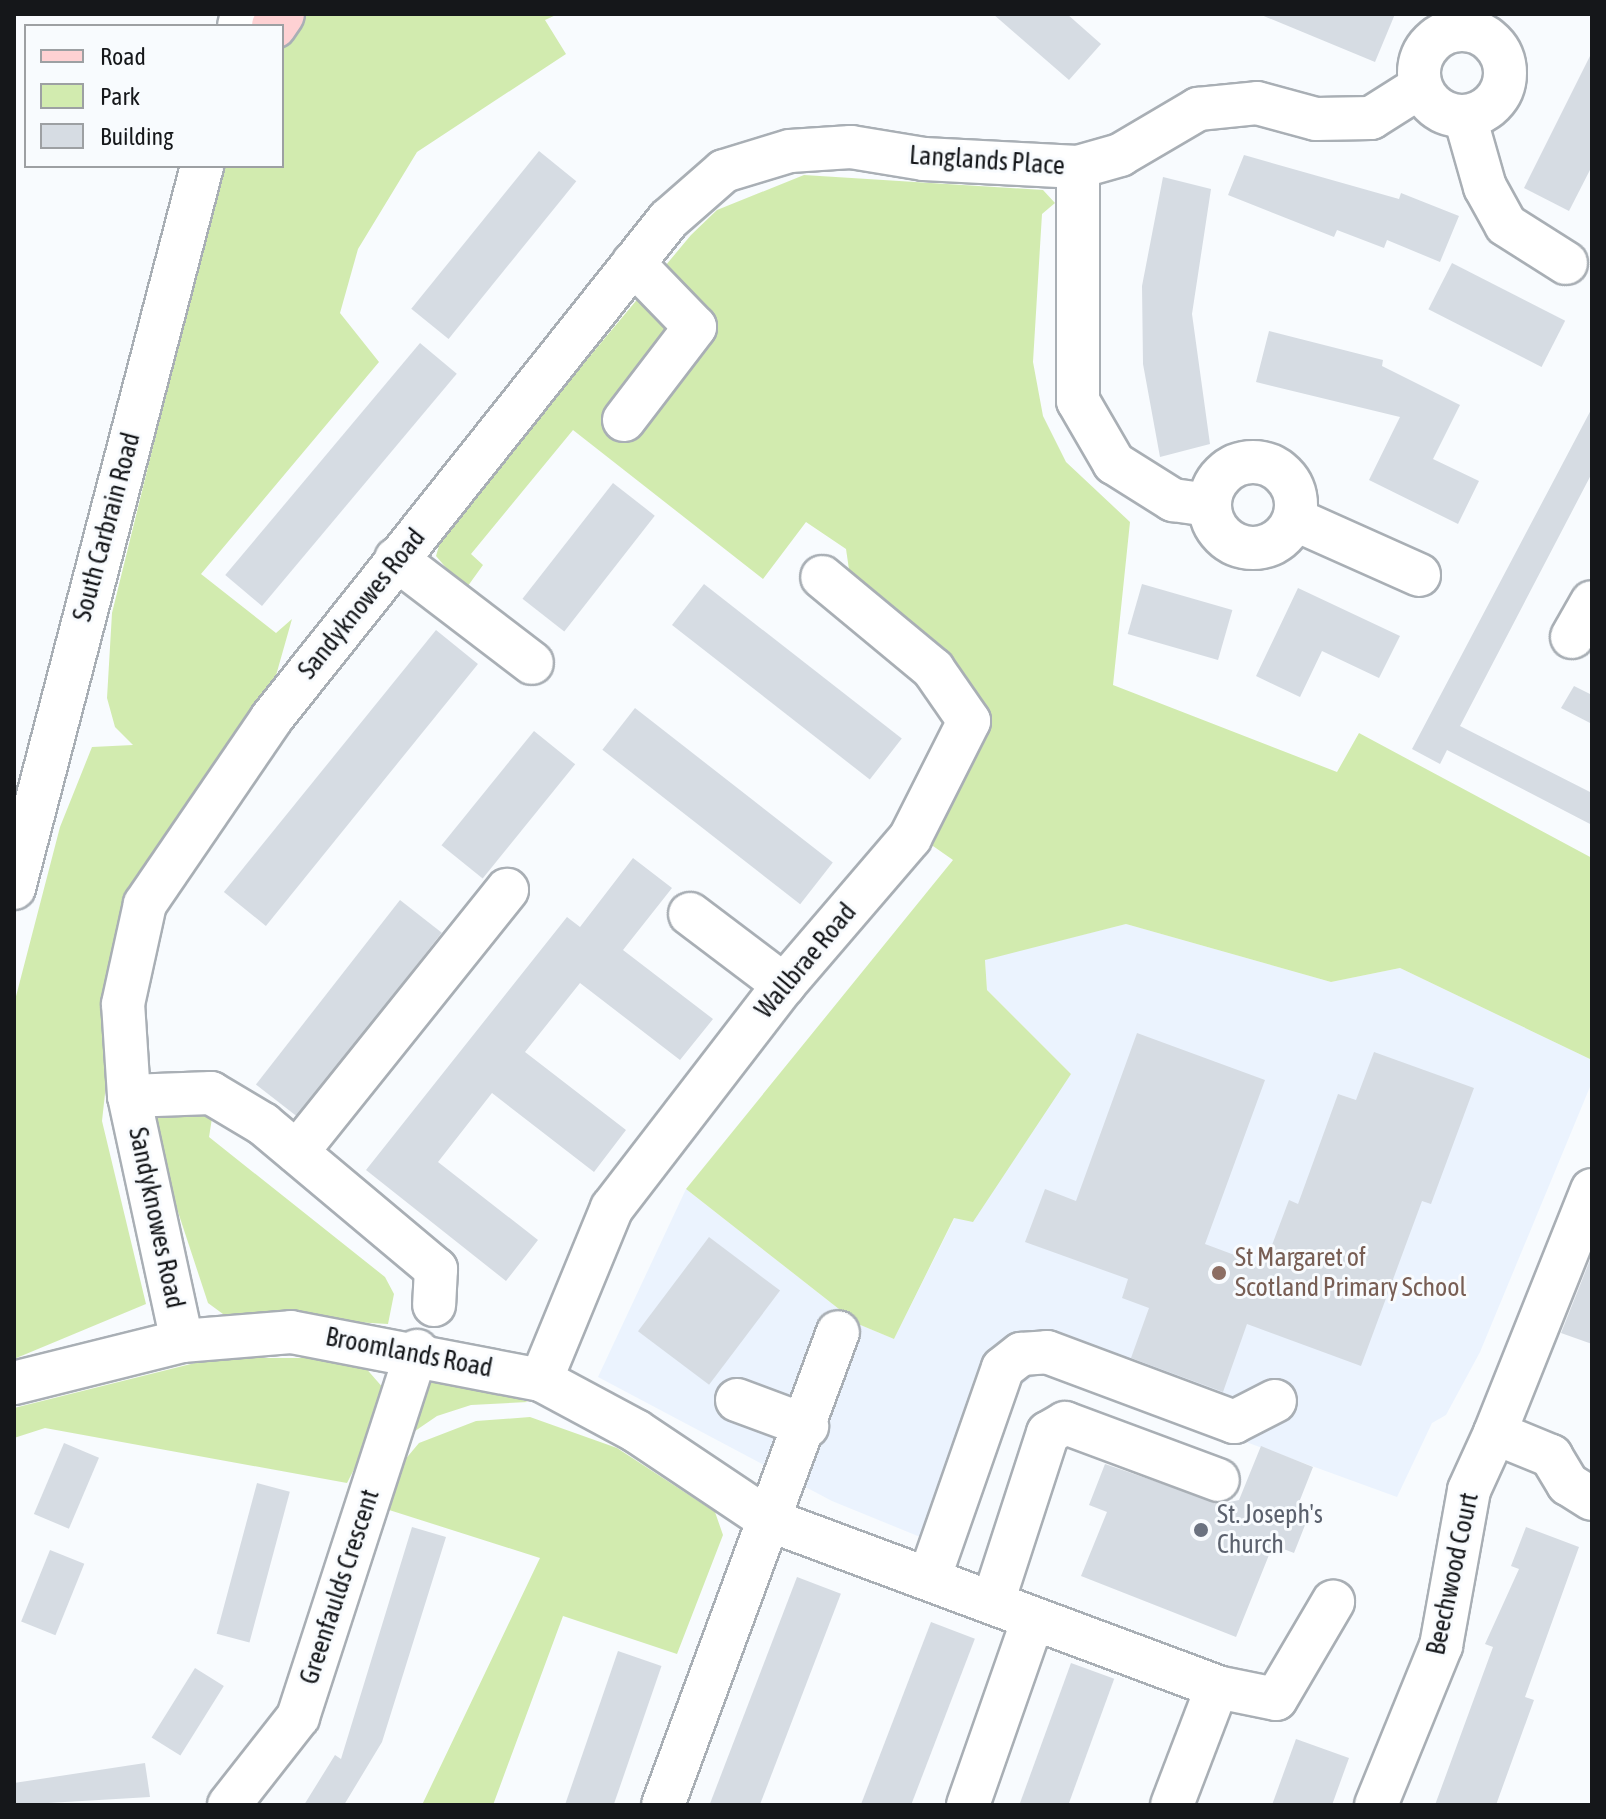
<!DOCTYPE html>
<html>
<head>
<meta charset="utf-8">
<style>
	body { margin:0 }
	#map { position:relative; width:1606px; height:1819px; overflow:hidden; background:#f8fbfe; font-family:"Asap Condensed",sans-serif }
	div>[style] { position:absolute }
	.built>* { inset:0; background:#ebf3fe }
	.green>* { inset:0; background:#d2ebaf }
	.building>* { inset:0; background:#d6dce3; transform-origin:0 0 }
	.roads { filter:drop-shadow(2px 0 #a9afb5) drop-shadow(-2px 0 #a9afb5) drop-shadow(0 2px #a9afb5) drop-shadow(0 -2px #a9afb5) }
	.minor>* { height:42px; margin:-21px; padding:0 21px; transform-origin:21px; border-radius:21px; background:#fff }
	.minor>.ring { margin:-21px; padding:0; box-sizing:content-box; background:none; border:42px solid #fff; border-radius:50% }
	.major>* { height:44px; margin:-22px; padding:0 22px; transform-origin:22px; border-radius:22px; background:#fed1d3 }
	.dots>* { width:22px; height:22px; translate:-50% -50%; box-sizing:border-box; border:4px solid #f8fbfe; border-radius:50% }
	span { translate:-50% -50%; white-space:nowrap; text-align:center; line-height:1.15; -webkit-text-stroke:6px #f8fbfe; paint-order:stroke }
	.street-label { font-size:26px; color:#15171a }
	.education-label { font-size:26px; color:#785e54 }
	.left { translate:0 -50%; text-align:left }
	.worship-label { font-size:26px; color:#5b616d }
	.frame { position:absolute; inset:0; border:16px solid #15171a; pointer-events:none }
	.legend { position:absolute; left:24px; top:24px; width:260px; height:144px; box-sizing:border-box; background:#f8fbfe; border:2px solid #9da0a3; margin:0; padding:10px 14px; list-style:none; font-size:24px; color:#15171a }
	.legend li { display:flex; align-items:center; gap:16px; height:40px }
	.legend b { width:40px; border:2px solid #9da0a3 }
</style>
</head>
<body>
<div id="map">
	<div class="built">
		<div style="clip-path:polygon(1126px 924px,1331px 982px,1400px 968px,1592px 1060px,1592px 1082px,1480px 1352px,1446px 1415px,1432px 1423px,1397px 1497px,1046px 1369px,1017px 1387px,957px 1552px,832px 1501px,598px 1377px,686px 1189px,858px 1324px,894px 1339px,955px 1217px,1071px 1074px,987px 990px,985px 959px)"></div>
	</div>
	<div class="green">
		<div style="clip-path:polygon(303px 14px,558px 14px,545px 20px,566px 54px,417px 152px,358px 249px,340px 313px,379px 362px,201px 574px,276px 633px,292px 619px,273px 686px,126px 904px,102px 1121px,146px 1304px,14px 1359px,14px 1004px,60px 827px,92px 747px,133px 745px,115px 727px,107px 698px,112px 613px,222px 166px,282px 166px,282px 44px)"></div>
		<div style="clip-path:polygon(804px 175px,1043px 190px,1055px 203px,1042px 214px,1033px 362px,1043px 416px,1066px 462px,1130px 522px,1113px 685px,1337px 772px,1359px 733px,1592px 858px,1592px 1060px,1400px 968px,1331px 982px,1126px 924px,985px 960px,987px 990px,1071px 1074px,973px 1222px,954px 1218px,894px 1339px,858px 1324px,686px 1189px,953px 860px,923px 839px,971px 769px,986px 730px,851px 583px,846px 549px,806px 522px,763px 579px,573px 430px,471px 554px,483px 565px,465px 590px,436px 556px,443px 532px,691px 235px,717px 210px)"></div>
		<div style="clip-path:polygon(163px 1106px,213px 1112px,209px 1137px,385px 1277px,394px 1294px,388px 1324px,223px 1314px,208px 1303px,154px 1139px,151px 1120px)"></div>
		<div style="clip-path:polygon(215px 1358px,357px 1358px,391px 1397px,347px 1483px,45px 1428px,14px 1438px,14px 1408px)"></div>
		<div style="clip-path:polygon(454px 1377px,528px 1402px,471px 1405px,437px 1416px,399px 1442px,428px 1382px)"></div>
		<div style="clip-path:polygon(530px 1417px,617px 1448px,715px 1512px,723px 1535px,677px 1654px,563px 1616px,493px 1805px,422px 1805px,540px 1558px,386px 1509px,398px 1468px,419px 1443px,476px 1421px)"></div>
	</div>
	<div class="building">
		<div style="clip-path:polygon(993px 14px,1067px 14px,1101px 44px,1069px 80px)"></div>
		<div style="clip-path:polygon(1259px 14px,1395px 14px,1375px 62px)"></div>
		<div style="clip-path:polygon(1592px 52px,1592px 166px,1569px 211px,1524px 188px)"></div>
		<div style="left:539px;top:151px;width:48px;height:203px;rotate:39deg"></div>
		<div style="clip-path:polygon(1244px 155px,1399px 199px,1401px 193px,1459px 216px,1440px 262px,1387px 240px,1384px 248px,1337px 230px,1334px 237px,1228px 195px)"></div>
		<div style="clip-path:polygon(1163px 177px,1211px 189px,1192px 314px,1210px 444px,1160px 457px,1143px 364px,1142px 286px)"></div>
		<div style="left:1452px;top:263px;width:127px;height:52px;rotate:27deg"></div>
		<div style="clip-path:polygon(1269px 331px,1383px 360px,1382px 366px,1460px 405px,1433px 459px,1479px 481px,1458px 524px,1369px 480px,1400px 417px,1256px 382px)"></div>
		<div style="left:420px;top:343px;width:48px;height:303px;rotate:40deg"></div>
		<div style="clip-path:polygon(1592px 408px,1592px 473px,1460px 726px,1592px 793px,1592px 825px,1447px 750px,1440px 764px,1412px 749px)"></div>
		<div style="left:613px;top:483px;width:53px;height:147px;rotate:38deg"></div>
		<div style="left:704px;top:584px;width:251px;height:52px;rotate:38deg"></div>
		<div style="left:1142px;top:584px;width:94px;height:52px;rotate:16deg"></div>
		<div style="clip-path:polygon(1298px 588px,1400px 636px,1379px 678px,1322px 651px,1300px 697px,1256px 676px)"></div>
		<div style="left:436px;top:630px;width:54px;height:337px;rotate:39deg"></div>
		<div style="clip-path:polygon(1574px 686px,1592px 695px,1592px 724px,1561px 708px)"></div>
		<div style="left:635px;top:708px;width:251px;height:53px;rotate:38deg"></div>
		<div style="left:534px;top:731px;width:53px;height:147px;rotate:39deg"></div>
		<div style="clip-path:polygon(633px 858px,672px 888px,623px 950px,713px 1019px,680px 1060px,580px 983px,525px 1052px,626px 1130px,594px 1172px,492px 1093px,438px 1162px,538px 1240px,506px 1281px,366px 1170px,567px 917px,580px 927px)"></div>
		<div style="left:400px;top:900px;width:53px;height:234px;rotate:38deg"></div>
		<div style="clip-path:polygon(1137px 1033px,1265px 1080px,1205px 1244px,1264px 1266px,1289px 1200px,1298px 1204px,1338px 1094px,1356px 1100px,1374px 1052px,1474px 1088px,1431px 1204px,1422px 1201px,1361px 1366px,1247px 1324px,1223px 1392px,1131px 1358px,1149px 1308px,1122px 1298px,1128px 1279px,1025px 1242px,1045px 1189px,1076px 1201px)"></div>
		<div style="left:709px;top:1237px;width:89px;height:118px;rotate:37deg"></div>
		<div style="clip-path:polygon(1592px 1255px,1592px 1344px,1561px 1333px)"></div>
		<div style="left:64px;top:1443px;width:38px;height:77px;rotate:23deg"></div>
		<div style="clip-path:polygon(1261px 1446px,1313px 1467px,1296px 1510px,1309px 1515px,1294px 1553px,1273px 1545px,1236px 1637px,1081px 1576px,1107px 1512px,1089px 1505px,1105px 1464px,1221px 1504px,1239px 1500px)"></div>
		<div style="left:257px;top:1483px;width:34px;height:156px;rotate:15deg"></div>
		<div style="clip-path:polygon(412px 1527px,446px 1537px,382px 1742px,344px 1805px,304px 1805px,335px 1755px,341px 1759px)"></div>
		<div style="clip-path:polygon(1526px 1527px,1579px 1547px,1525px 1697px,1534px 1700px,1496px 1805px,1435px 1805px,1493px 1647px,1485px 1644px,1519px 1569px,1511px 1566px)"></div>
		<div style="left:50px;top:1550px;width:37px;height:77px;rotate:22deg"></div>
		<div style="left:797px;top:1577px;width:47px;height:244px;rotate:21deg"></div>
		<div style="left:931px;top:1622px;width:47px;height:195px;rotate:21deg"></div>
		<div style="left:618px;top:1651px;width:46px;height:164px;rotate:19deg"></div>
		<div style="left:1071px;top:1663px;width:46px;height:152px;rotate:20deg"></div>
		<div style="left:195px;top:1668px;width:34px;height:82px;rotate:32deg"></div>
		<div style="clip-path:polygon(1296px 1739px,1349px 1758px,1332px 1805px,1272px 1805px)"></div>
		<div style="clip-path:polygon(145px 1763px,150px 1797px,14px 1805px,14px 1783px)"></div>
	</div>
	<div class="roads">
		<div class="minor">
			<div style="left:239px;top:26px;width:12px;rotate:-76deg"></div>
			<div class="ring" style="left:1419px;top:30px;width:44px;height:44px"></div>
			<div style="left:1465px;top:117px;width:73px;rotate:74.1deg"></div>
			<div style="left:1485px;top:187px;width:43px;rotate:61.1deg"></div>
			<div style="left:1506px;top:225px;width:71px;rotate:32.3deg"></div>
			<div style="left:1078px;top:167px;width:234px;rotate:90deg"></div>
			<div style="left:1078px;top:401px;width:72px;rotate:59.9deg"></div>
			<div style="left:1114px;top:463px;width:70px;rotate:32.1deg"></div>
			<div style="left:1173px;top:500px;width:36px;rotate:8deg"></div>
			<div style="left:624px;top:420px;width:117px;rotate:-52.6deg"></div>
			<div style="left:695px;top:327px;width:89px;rotate:-134.1deg"></div>
			<div class="ring" style="left:1210px;top:462px;width:44px;height:44px"></div>
			<div style="left:1294px;top:519px;width:137px;rotate:24.1deg"></div>
			<div style="left:396px;top:559px;width:171px;rotate:37.4deg"></div>
			<div style="left:1572px;top:637px;width:40px;rotate:-60.3deg"></div>
			<div style="left:14px;top:888px;width:746px;rotate:-75.4deg"></div>
			<div style="left:690px;top:914px;width:118px;rotate:37.1deg"></div>
			<div style="left:129px;top:1096px;width:82px;rotate:-2.1deg"></div>
			<div style="left:211px;top:1093px;width:61px;rotate:30.8deg"></div>
			<div style="left:263px;top:1124px;width:226px;rotate:40deg"></div>
			<div style="left:436px;top:1269px;width:36px;rotate:93deg"></div>
			<div style="left:297px;top:1152px;width:336px;rotate:-51.3deg"></div>
			<div style="left:1592px;top:1190px;width:262px;rotate:111.8deg"></div>
			<div style="left:1495px;top:1433px;width:61px;rotate:22.3deg"></div>
			<div style="left:1551px;top:1456px;width:33px;rotate:59deg"></div>
			<div style="left:1568px;top:1484px;width:28px;rotate:32deg"></div>
			<div style="left:182px;top:1341px;width:251px;rotate:-102.2deg"></div>
			<div style="left:129px;top:1096px;width:92px;rotate:-93.7deg"></div>
			<div style="left:123px;top:1004px;width:102px;rotate:-77.6deg"></div>
			<div style="left:145px;top:904px;width:224px;rotate:-55.7deg"></div>
			<div style="left:271px;top:719px;width:638px;rotate:-51.49deg"></div>
			<div style="left:668px;top:220px;width:74px;rotate:-41.2deg"></div>
			<div style="left:724px;top:171px;width:69px;rotate:-16.9deg"></div>
			<div style="left:790px;top:151px;width:61px;rotate:-3.8deg"></div>
			<div style="left:851px;top:147px;width:74px;rotate:9.3deg"></div>
			<div style="left:924px;top:159px;width:154px;rotate:3deg"></div>
			<div style="left:1078px;top:167px;width:44px;rotate:-15.9deg"></div>
			<div style="left:1120px;top:155px;width:91px;rotate:-30.5deg"></div>
			<div style="left:1198px;top:109px;width:59px;rotate:-5.8deg"></div>
			<div style="left:1257px;top:103px;width:61px;rotate:15.2deg"></div>
			<div style="left:1316px;top:119px;width:55px;rotate:-1deg"></div>
			<div style="left:1371px;top:118px;width:58px;rotate:-32.3deg"></div>
			<div style="left:541px;top:1380px;width:186px;rotate:-67.6deg"></div>
			<div style="left:612px;top:1208px;width:282px;rotate:-52.4deg"></div>
			<div style="left:784px;top:985px;width:194px;rotate:-49.4deg"></div>
			<div style="left:910px;top:838px;width:131px;rotate:-63.2deg"></div>
			<div style="left:969px;top:721px;width:63px;rotate:-124.7deg"></div>
			<div style="left:933px;top:669px;width:144px;rotate:-140.3deg"></div>
			<div style="left:14px;top:1383px;width:173px;rotate:-14deg"></div>
			<div style="left:182px;top:1341px;width:109px;rotate:-4.7deg"></div>
			<div style="left:291px;top:1332px;width:255px;rotate:10.9deg"></div>
			<div style="left:541px;top:1380px;width:108px;rotate:28.2deg"></div>
			<div style="left:636px;top:1431px;width:160px;rotate:33.8deg"></div>
			<div style="left:769px;top:1520px;width:478px;rotate:20.4deg"></div>
			<div style="left:1217px;top:1687px;width:60px;rotate:11.5deg"></div>
			<div style="left:1276px;top:1699px;width:113px;rotate:-59.6deg"></div>
			<div style="left:737px;top:1400px;width:75px;rotate:20.4deg"></div>
			<div style="left:930px;top:1576px;width:220px;rotate:-70.7deg"></div>
			<div style="left:1003px;top:1368px;width:23px;rotate:-38deg"></div>
			<div style="left:1021px;top:1354px;width:26px;rotate:-4deg"></div>
			<div style="left:1047px;top:1352px;width:200px;rotate:20.5deg"></div>
			<div style="left:1234px;top:1422px;width:46px;rotate:-27.1deg"></div>
			<div style="left:993px;top:1602px;width:178px;rotate:-72deg"></div>
			<div style="left:1048px;top:1433px;width:20px;rotate:-30deg"></div>
			<div style="left:1065px;top:1423px;width:163px;rotate:20.4deg"></div>
			<div style="left:229px;top:1805px;width:112px;rotate:-51.9deg"></div>
			<div style="left:298px;top:1717px;width:385px;rotate:-72deg"></div>
			<div style="left:663px;top:1805px;width:504px;rotate:-69.7deg"></div>
			<div style="left:968px;top:1805px;width:197px;rotate:-70.7deg"></div>
			<div style="left:1172px;top:1805px;width:126px;rotate:-69.1deg"></div>
			<div style="left:1376px;top:1805px;width:172px;rotate:-67.8deg"></div>
			<div style="left:1441px;top:1646px;width:158px;rotate:-79.8deg"></div>
			<div style="left:1469px;top:1490px;width:63px;rotate:-65.5deg"></div>
		</div>
		<div class="major">
			<div style="left:274px;top:26px;width:14px;rotate:-56deg"></div>
		</div>
	</div>
	<div class="dots">
		<div style="left:1219px;top:1273px;background:#8d6e63"></div>
		<div style="left:1201px;top:1530px;background:#6b7280"></div>
	</div>
	<div class="street-label">
		<span style="left:987px;top:161px;rotate:4deg">Langlands Place</span>
		<span style="left:107px;top:527px;rotate:-75deg">South Carbrain Road</span>
		<span style="left:362px;top:604px;rotate:-51deg">Sandyknowes Road</span>
		<span style="left:806px;top:961px;rotate:-50deg">Wallbrae Road</span>
		<span style="left:156px;top:1218px;rotate:78deg">Sandyknowes Road</span>
		<span style="left:409px;top:1353px;rotate:11deg">Broomlands Road</span>
		<span style="left:1453px;top:1574px;rotate:-78deg">Beechwood Court</span>
		<span style="left:340px;top:1587px;rotate:-72deg">Greenfaulds Crescent</span>
	</div>
	<div class="education-label">
		<span class="left" style="left:1235px;top:1273px">St Margaret of<br>Scotland Primary School</span>
	</div>
	<div class="worship-label">
		<span class="left" style="left:1217px;top:1530px">St. Joseph's<br>Church</span>
	</div>
	<div class="frame"></div>
	<ul class="legend">
	<li><b style="height:10px;background:#fed1d3"></b>Road</li>
	<li><b style="height:22px;background:#d2ebaf"></b>Park</li>
	<li><b style="height:22px;background:#d6dce3"></b>Building</li>
	</ul>
</div>
</body>
</html>
